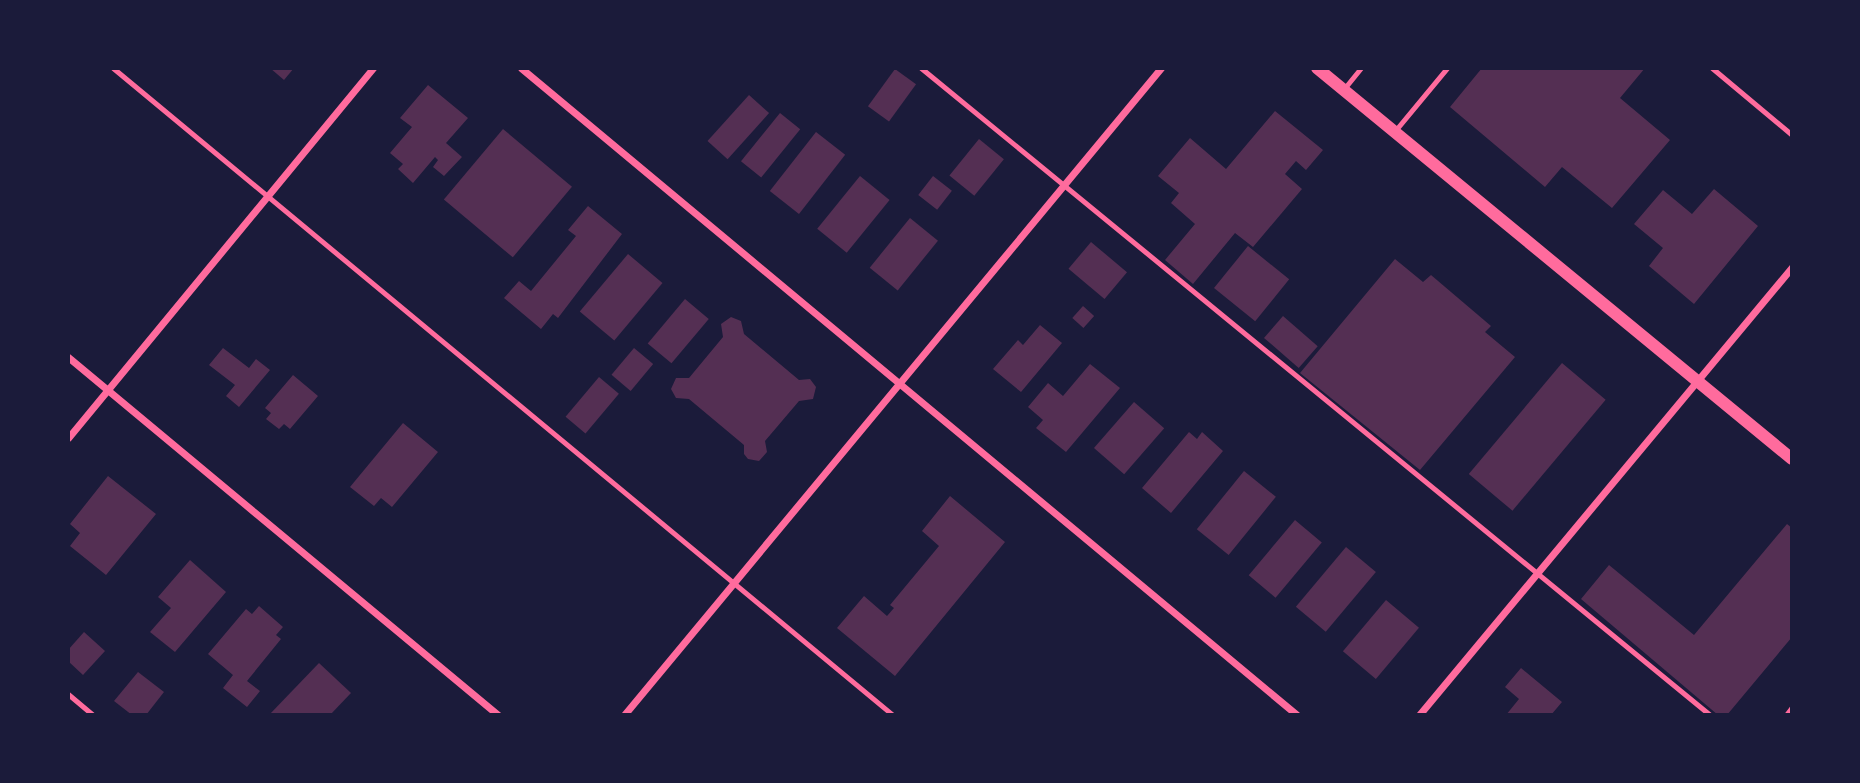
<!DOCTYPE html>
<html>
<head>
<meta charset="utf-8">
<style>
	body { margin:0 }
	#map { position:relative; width:1860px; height:783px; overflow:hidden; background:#1b1b3a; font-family:Mulish,sans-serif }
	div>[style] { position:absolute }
	.building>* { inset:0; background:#542f53; transform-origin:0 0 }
	.service>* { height:5px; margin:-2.5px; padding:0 2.5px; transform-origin:2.5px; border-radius:2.5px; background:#ff6b9d }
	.minor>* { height:7px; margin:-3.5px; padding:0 3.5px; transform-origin:3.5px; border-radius:3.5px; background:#ff6b9d }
	.tertiary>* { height:12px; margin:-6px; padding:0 6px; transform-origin:6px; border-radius:6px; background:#ff6b9d }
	span { translate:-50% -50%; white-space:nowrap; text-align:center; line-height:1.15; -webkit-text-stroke:7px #1b1b3a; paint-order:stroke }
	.frame { position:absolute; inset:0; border:70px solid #1b1b3a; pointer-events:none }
</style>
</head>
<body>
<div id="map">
	<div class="building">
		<div style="clip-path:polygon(270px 68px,294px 68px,284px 80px)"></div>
		<div style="clip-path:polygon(1482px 68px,1645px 68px,1620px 98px,1670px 140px,1612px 208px,1562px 167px,1545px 187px,1450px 107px)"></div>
		<div style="left:895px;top:69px;width:26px;height:46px;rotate:36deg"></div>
		<div style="clip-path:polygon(428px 85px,468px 118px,446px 143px,462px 157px,444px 176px,433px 167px,438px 160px,435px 157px,413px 183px,398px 169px,403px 164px,390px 153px,412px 127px,400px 118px)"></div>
		<div style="left:749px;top:95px;width:27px;height:62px;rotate:42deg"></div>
		<div style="clip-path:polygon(1275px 111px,1323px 150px,1306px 170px,1296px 161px,1285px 174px,1302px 189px,1253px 247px,1235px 233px,1193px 284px,1165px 260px,1195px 224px,1171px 203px,1179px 193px,1158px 176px,1190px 138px,1226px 169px)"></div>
		<div style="left:780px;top:113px;width:26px;height:62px;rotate:39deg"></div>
		<div style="left:503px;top:129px;width:90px;height:92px;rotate:40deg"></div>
		<div style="left:816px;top:132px;width:37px;height:75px;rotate:38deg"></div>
		<div style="left:979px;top:139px;width:32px;height:47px;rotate:39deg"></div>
		<div style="left:860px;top:176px;width:38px;height:68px;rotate:39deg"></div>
		<div style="left:933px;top:176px;width:24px;height:24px;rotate:38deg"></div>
		<div style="clip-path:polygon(1714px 189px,1758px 226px,1694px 304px,1649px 266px,1663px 248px,1634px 224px,1663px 190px,1692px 214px)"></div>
		<div style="clip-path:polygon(588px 206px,622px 234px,558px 318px,553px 314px,541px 329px,504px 298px,519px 281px,531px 291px,576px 236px,568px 230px)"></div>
		<div style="left:910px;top:218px;width:36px;height:64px;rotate:39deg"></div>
		<div style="left:1091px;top:242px;width:47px;height:35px;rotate:40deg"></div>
		<div style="left:1248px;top:246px;width:53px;height:54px;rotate:39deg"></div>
		<div style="left:628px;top:254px;width:45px;height:75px;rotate:40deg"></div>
		<div style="clip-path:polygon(1395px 259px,1423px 282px,1431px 275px,1491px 326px,1485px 332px,1515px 357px,1420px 470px,1300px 373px)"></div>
		<div style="left:685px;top:299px;width:31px;height:58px;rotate:40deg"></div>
		<div style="left:1083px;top:306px;width:15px;height:16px;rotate:42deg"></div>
		<div style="left:1283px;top:316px;width:46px;height:29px;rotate:41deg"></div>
		<div style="clip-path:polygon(731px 317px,741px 321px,744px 334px,799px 380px,810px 379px,816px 387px,813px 399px,799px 401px,765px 441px,767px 452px,759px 461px,748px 459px,744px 454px,744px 445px,689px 399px,676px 398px,671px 389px,676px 378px,689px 378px,723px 337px,721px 324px)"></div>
		<div style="clip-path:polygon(1040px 325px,1062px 343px,1021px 392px,993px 369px,1018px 340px,1023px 345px)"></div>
		<div style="clip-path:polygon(223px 348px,249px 368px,256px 359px,270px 370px,239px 407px,226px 396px,235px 385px,209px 365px)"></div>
		<div style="left:634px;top:348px;width:25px;height:35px;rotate:40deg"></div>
		<div style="left:1562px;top:363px;width:57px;height:145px;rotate:40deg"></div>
		<div style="clip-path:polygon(1090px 364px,1120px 388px,1066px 452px,1036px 428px,1043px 420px,1028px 407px,1048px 383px,1063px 396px)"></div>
		<div style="clip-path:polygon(293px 375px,318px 396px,290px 429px,284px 424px,279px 429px,266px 419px,271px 413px,265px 408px)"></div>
		<div style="left:599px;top:377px;width:26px;height:52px;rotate:40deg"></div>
		<div style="left:1134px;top:402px;width:40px;height:61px;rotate:41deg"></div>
		<div style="clip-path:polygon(403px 423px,438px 452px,392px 507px,381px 498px,374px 506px,350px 487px)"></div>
		<div style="clip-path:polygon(1189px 432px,1197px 439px,1202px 432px,1223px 451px,1171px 513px,1142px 488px)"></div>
		<div style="left:1244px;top:471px;width:41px;height:75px;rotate:39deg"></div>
		<div style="clip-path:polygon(108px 476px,156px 514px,106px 575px,70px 546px,80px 533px,70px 524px)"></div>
		<div style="clip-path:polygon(950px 496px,1005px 542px,895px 676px,837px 628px,864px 596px,887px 616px,894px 608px,890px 605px,939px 546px,922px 531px)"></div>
		<div style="left:1295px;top:520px;width:35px;height:72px;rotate:40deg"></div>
		<div style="clip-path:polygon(1787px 524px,1792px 528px,1792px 637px,1727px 715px,1718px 715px,1581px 599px,1609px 565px,1694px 635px)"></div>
		<div style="left:1346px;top:547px;width:39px;height:78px;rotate:40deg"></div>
		<div style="clip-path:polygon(190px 560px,226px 592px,175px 652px,150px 632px,171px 608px,158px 597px)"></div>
		<div style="left:1386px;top:600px;width:43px;height:67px;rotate:40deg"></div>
		<div style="clip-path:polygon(259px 606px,283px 627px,276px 635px,281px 639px,247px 681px,260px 691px,247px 707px,223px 688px,233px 675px,208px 654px,246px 609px,252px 614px)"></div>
		<div style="clip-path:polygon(84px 632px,105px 651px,83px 675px,68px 661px,68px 650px)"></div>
		<div style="clip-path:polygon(319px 663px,351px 693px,330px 715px,269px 715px)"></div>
		<div style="clip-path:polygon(1521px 668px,1562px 702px,1551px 715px,1506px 715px,1519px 699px,1505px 687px)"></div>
		<div style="clip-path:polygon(138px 672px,164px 692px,146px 715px,132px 715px,114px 701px)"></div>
	</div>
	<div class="service">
		<div style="left:113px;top:68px;width:1013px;rotate:39.68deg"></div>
		<div style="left:921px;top:68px;width:1020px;rotate:39.35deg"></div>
		<div style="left:1712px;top:68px;width:104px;rotate:39.9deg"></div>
		<div style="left:1343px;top:90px;width:28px;rotate:-51deg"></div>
		<div style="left:1394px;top:132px;width:83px;rotate:-50.4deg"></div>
		<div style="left:68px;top:694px;width:33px;rotate:40deg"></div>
		<div style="left:1786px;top:715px;width:10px;rotate:-53deg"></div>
	</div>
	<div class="minor">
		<div style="left:521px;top:68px;width:1010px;rotate:39.82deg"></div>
		<div style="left:68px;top:357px;width:560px;rotate:39.78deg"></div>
		<div style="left:68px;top:438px;width:480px;rotate:-50.5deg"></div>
		<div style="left:624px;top:715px;width:841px;rotate:-50.31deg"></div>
		<div style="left:1419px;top:715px;width:583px;rotate:-50.22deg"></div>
	</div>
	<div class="tertiary">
		<div style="left:1317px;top:68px;width:615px;rotate:39.46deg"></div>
	</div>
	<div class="frame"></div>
</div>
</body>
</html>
